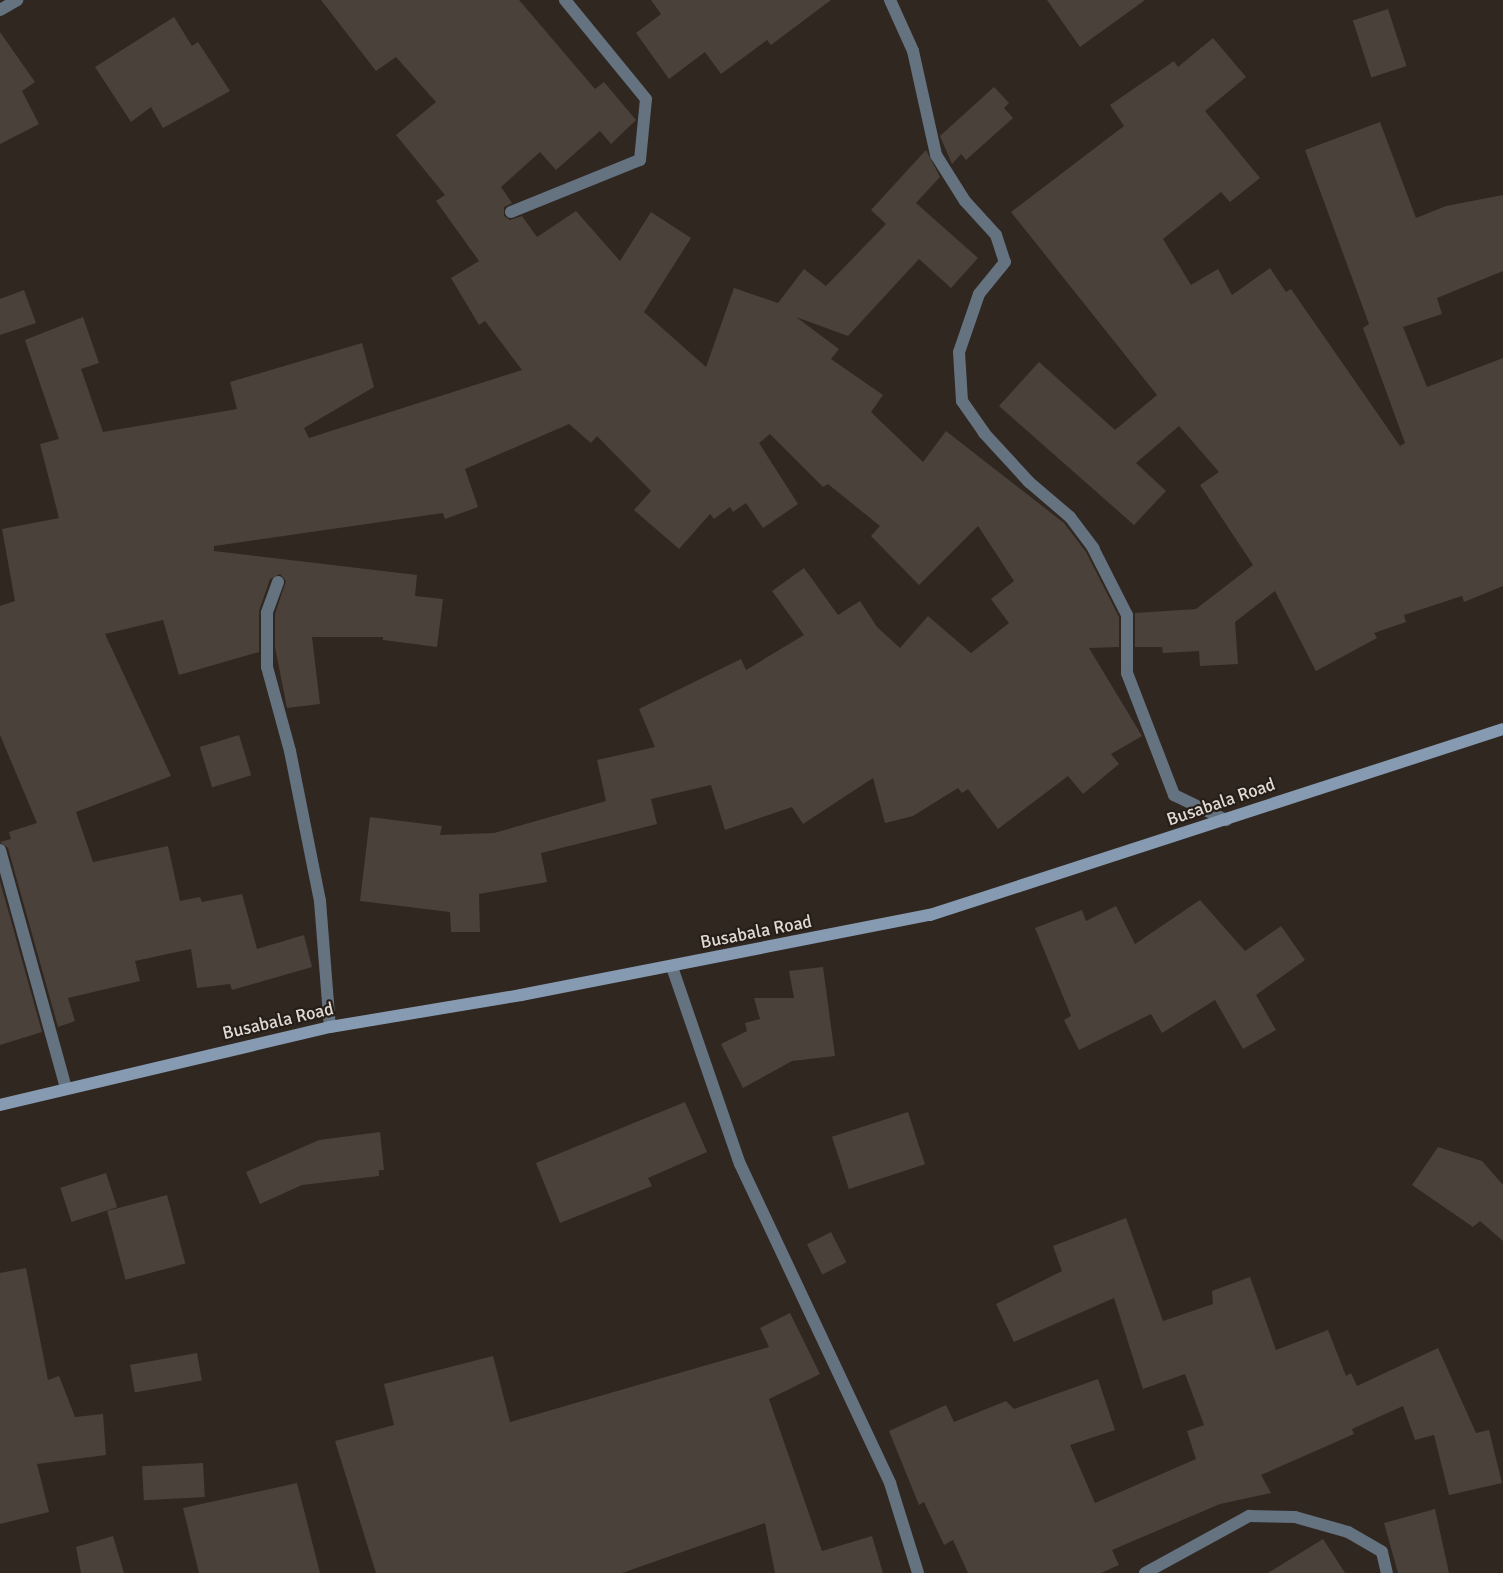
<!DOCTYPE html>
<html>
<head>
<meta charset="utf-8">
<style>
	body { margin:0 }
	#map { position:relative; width:1503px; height:1573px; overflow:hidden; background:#302721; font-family:Signika,sans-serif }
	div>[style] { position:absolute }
	.building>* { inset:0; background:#4a413a; transform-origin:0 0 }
	.street>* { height:12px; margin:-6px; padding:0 6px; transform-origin:6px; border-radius:6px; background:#657280 }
	.secondary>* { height:12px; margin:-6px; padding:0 6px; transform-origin:6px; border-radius:6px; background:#869bb1 }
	span { translate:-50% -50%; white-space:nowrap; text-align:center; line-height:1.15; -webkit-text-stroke:4.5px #261e17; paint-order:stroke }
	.street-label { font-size:18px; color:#e0dad5 }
</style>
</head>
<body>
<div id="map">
	<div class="building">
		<div style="clip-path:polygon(321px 0,519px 0,595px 89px,604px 82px,636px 120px,611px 144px,600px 131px,556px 170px,540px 152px,501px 187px,512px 203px,504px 207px,504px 216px,510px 220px,522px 216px,537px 237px,576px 211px,620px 261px,651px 212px,691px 238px,644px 312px,706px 367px,734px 288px,778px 303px,804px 269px,826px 286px,886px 224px,871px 210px,926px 150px,940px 177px,916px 203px,978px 258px,951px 288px,919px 259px,848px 336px,796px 317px,839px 349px,831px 359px,883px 395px,871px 412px,923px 462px,946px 431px,1064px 523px,1086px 552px,1119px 617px,1119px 647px,1089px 648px,1142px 736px,1111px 754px,1119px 764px,1083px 794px,1068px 776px,998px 829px,968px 789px,962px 793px,958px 788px,913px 816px,885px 823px,873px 778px,803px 824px,792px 807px,725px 830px,711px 785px,651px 799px,657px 824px,541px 853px,547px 882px,479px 894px,480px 932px,451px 932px,450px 912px,360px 901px,370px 817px,442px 826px,440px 835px,494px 833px,606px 801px,597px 760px,655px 747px,639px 709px,741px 659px,746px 670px,804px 635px,772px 591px,804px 568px,838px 615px,860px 601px,877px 627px,900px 648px,928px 616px,971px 653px,1009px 623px,991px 599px,1014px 581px,978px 526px,919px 585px,871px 536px,880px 526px,828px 484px,823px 487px,770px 434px,759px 443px,798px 504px,763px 528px,746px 503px,733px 512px,730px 507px,714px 519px,710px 514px,679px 549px,634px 510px,651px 491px,597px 436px,591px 443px,569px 424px,465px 469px,478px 507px,445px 519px,443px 513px,214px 546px,214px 551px,417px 575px,415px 596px,443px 599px,437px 647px,383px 640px,383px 637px,312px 637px,320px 704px,287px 708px,275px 647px,275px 614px,286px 581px,280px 574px,270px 579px,259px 611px,259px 652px,179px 675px,163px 620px,105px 634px,171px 776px,76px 812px,93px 862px,168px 846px,180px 901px,200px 897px,202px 902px,242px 894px,257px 949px,304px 935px,312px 967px,232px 990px,230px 984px,197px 988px,191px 949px,135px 961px,140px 981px,68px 998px,75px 1021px,58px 1027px,8px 848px,0 842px,11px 839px,9px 832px,37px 823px,0 735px,0 606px,15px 601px,2px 529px,59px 518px,40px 444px,59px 439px,25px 340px,83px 317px,99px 363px,81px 369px,103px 432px,237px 409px,230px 382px,362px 343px,374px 387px,304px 428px,309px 438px,522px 370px,485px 321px,479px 325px,451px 278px,479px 261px,436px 201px,445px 195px,396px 135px,436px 102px,396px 57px,376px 71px)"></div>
		<div style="clip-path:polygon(651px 0,831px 0,771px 45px,767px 40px,721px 74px,705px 52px,669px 79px,636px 33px,661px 14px)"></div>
		<div style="clip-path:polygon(1047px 0,1145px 0,1080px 47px)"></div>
		<div style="left:1388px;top:9px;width:60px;height:37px;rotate:72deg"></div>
		<div style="clip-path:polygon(174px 17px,192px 46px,198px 42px,230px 91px,163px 128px,151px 107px,131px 122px,95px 67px)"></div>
		<div style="clip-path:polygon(0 32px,35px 82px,22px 91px,39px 124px,0 144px)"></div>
		<div style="clip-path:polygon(1213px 38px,1246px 77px,1205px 111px,1260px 178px,1230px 202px,1221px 192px,1163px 239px,1191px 285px,1218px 269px,1232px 295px,1270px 268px,1286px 292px,1291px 289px,1400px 446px,1405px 443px,1363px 328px,1369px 324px,1305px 150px,1380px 122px,1416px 218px,1446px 206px,1503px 195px,1503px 271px,1437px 298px,1442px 314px,1403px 327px,1427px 387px,1503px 358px,1503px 586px,1464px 602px,1462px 596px,1404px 615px,1406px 622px,1374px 633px,1377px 638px,1316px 671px,1275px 591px,1235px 622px,1238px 664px,1200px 666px,1199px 651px,1163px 653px,1162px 647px,1135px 647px,1135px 613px,1196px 609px,1253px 565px,1200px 485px,1219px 472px,1179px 426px,1136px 463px,1166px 491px,1134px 525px,999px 406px,1039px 362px,1115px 430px,1157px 395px,1011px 212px,1124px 126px,1110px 105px,1174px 61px,1178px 67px)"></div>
		<div style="clip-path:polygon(994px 87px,1009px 103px,1004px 108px,1013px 118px,966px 160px,961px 154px,952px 164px,940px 136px)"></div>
		<div style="clip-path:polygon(24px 290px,36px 323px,0 335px,0 299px)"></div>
		<div style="left:239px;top:735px;width:42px;height:41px;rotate:73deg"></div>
		<div style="clip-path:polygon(0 881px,42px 1032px,0 1045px)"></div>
		<div style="clip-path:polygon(1200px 900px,1245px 951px,1281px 926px,1305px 960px,1256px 995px,1276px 1030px,1243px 1049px,1215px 1000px,1162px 1033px,1151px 1014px,1079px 1050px,1064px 1020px,1071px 1016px,1035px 928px,1082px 910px,1086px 921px,1116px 906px,1135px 944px)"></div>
		<div style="clip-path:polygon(823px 967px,835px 1056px,792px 1061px,743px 1088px,721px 1044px,747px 1031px,745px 1023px,760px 1019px,754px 998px,794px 998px,789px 971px)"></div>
		<div style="clip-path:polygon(685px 1102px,707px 1152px,648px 1178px,652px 1186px,560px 1223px,536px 1163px)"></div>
		<div style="left:908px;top:1112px;width:55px;height:80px;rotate:72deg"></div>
		<div style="clip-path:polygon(380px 1132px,384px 1170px,379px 1170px,379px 1176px,302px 1185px,260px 1204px,246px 1172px,319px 1140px)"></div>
		<div style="clip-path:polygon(1438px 1147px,1482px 1161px,1503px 1185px,1503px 1241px,1480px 1221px,1473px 1227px,1412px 1185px)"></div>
		<div style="left:106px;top:1173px;width:36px;height:48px;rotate:72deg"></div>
		<div style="left:167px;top:1195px;width:71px;height:62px;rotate:75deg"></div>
		<div style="clip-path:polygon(1126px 1218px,1163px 1321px,1213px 1304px,1212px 1291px,1250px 1277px,1276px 1350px,1328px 1330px,1346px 1376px,1351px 1373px,1357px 1386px,1438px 1348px,1476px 1433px,1489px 1430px,1502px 1483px,1449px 1495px,1434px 1435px,1415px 1440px,1403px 1406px,1352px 1429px,1354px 1434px,1261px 1475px,1271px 1493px,1220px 1504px,1112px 1550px,1119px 1565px,1101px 1573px,968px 1573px,953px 1540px,944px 1545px,924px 1502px,919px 1505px,889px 1431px,946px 1405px,954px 1422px,1006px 1401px,1014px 1409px,1098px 1379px,1115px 1430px,1070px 1445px,1095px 1503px,1196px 1459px,1187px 1431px,1204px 1425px,1185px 1374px,1143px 1389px,1114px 1298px,1014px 1342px,996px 1304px,1062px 1271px,1053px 1246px)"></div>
		<div style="left:831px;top:1232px;width:34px;height:27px;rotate:63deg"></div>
		<div style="clip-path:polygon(26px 1268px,48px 1380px,59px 1376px,75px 1417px,103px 1414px,106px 1455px,37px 1464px,49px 1512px,0 1524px,0 1273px)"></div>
		<div style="clip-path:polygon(790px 1313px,820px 1374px,769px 1399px,822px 1551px,872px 1536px,883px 1573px,775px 1573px,765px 1523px,622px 1573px,376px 1573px,335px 1441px,394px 1425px,384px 1384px,493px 1356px,510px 1422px,769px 1347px,760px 1328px)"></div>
		<div style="left:197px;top:1353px;width:28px;height:68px;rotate:80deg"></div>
		<div style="left:203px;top:1463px;width:34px;height:61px;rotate:87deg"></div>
		<div style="clip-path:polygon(297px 1483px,320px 1573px,199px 1573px,183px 1508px)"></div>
		<div style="clip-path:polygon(1435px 1509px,1449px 1573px,1398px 1573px,1384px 1523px)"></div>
		<div style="clip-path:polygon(113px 1536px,124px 1573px,81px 1573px,76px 1547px)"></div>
		<div style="clip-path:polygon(1323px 1539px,1345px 1573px,1268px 1573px)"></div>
	</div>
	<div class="street">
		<div style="left:890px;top:0;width:56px;rotate:65.7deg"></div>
		<div style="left:913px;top:51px;width:107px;rotate:77.5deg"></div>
		<div style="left:936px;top:155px;width:54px;rotate:57.8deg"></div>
		<div style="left:965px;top:201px;width:46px;rotate:47.6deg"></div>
		<div style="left:996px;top:235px;width:28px;rotate:72deg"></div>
		<div style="left:1005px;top:262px;width:41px;rotate:129.1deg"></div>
		<div style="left:979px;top:294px;width:61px;rotate:109deg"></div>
		<div style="left:959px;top:352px;width:49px;rotate:86.5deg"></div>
		<div style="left:962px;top:401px;width:39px;rotate:55deg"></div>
		<div style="left:984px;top:433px;width:67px;rotate:47.4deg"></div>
		<div style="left:1029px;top:482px;width:54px;rotate:40.5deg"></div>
		<div style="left:1070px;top:517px;width:39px;rotate:53deg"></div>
		<div style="left:1093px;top:548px;width:75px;rotate:63.1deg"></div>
		<div style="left:1127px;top:615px;width:58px;rotate:90deg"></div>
		<div style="left:1127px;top:673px;width:131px;rotate:68.9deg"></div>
		<div style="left:1174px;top:795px;width:58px;rotate:25.7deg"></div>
		<div style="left:0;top:10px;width:20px;rotate:-30deg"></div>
		<div style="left:511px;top:212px;width:139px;rotate:-22deg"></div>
		<div style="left:640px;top:160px;width:61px;rotate:-84.4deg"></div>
		<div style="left:646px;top:99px;width:128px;rotate:-129.3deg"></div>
		<div style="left:278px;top:582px;width:33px;rotate:110deg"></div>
		<div style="left:267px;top:613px;width:54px;rotate:90deg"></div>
		<div style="left:267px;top:667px;width:87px;rotate:74.7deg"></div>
		<div style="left:290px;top:751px;width:153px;rotate:78.7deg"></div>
		<div style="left:320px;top:901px;width:126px;rotate:85.5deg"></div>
		<div style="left:0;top:850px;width:247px;rotate:74.5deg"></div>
		<div style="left:672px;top:967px;width:208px;rotate:71deg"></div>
		<div style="left:740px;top:1164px;width:353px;rotate:64.8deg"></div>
		<div style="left:890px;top:1483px;width:94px;rotate:72.7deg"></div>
		<div style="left:1145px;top:1573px;width:119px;rotate:-28.7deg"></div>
		<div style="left:1249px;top:1516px;width:46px;rotate:1.2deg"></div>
		<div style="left:1295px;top:1517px;width:55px;rotate:15.8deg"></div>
		<div style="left:1348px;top:1532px;width:39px;rotate:30deg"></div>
		<div style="left:1382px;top:1552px;width:22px;rotate:77deg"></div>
	</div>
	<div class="secondary">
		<div style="left:0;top:1105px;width:339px;rotate:-13.3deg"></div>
		<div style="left:330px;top:1027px;width:194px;rotate:-9.5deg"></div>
		<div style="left:521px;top:995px;width:417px;rotate:-11.1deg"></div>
		<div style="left:930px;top:915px;width:602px;rotate:-17.98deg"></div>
	</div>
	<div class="street-label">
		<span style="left:1221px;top:802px;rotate:-19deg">Busabala Road</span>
		<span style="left:756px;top:932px;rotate:-11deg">Busabala Road</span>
		<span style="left:278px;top:1021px;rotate:-13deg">Busabala Road</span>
	</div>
</div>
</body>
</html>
